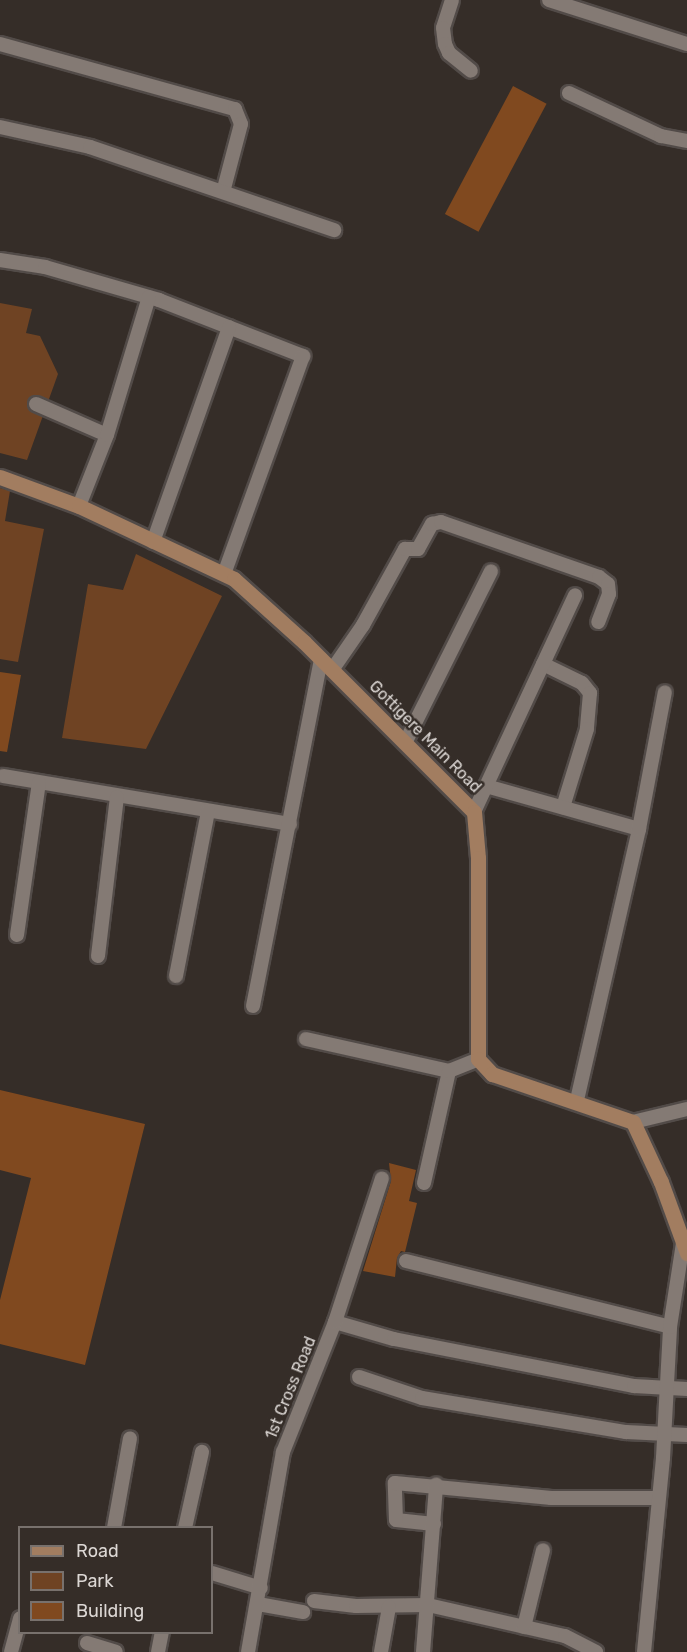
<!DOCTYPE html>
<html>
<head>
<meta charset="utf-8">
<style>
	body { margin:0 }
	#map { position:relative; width:687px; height:1652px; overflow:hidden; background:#352d28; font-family:Rubik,sans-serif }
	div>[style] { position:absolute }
	.green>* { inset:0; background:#6f4323 }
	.building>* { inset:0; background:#80491f; transform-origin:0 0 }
	.roads { filter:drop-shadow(2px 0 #524b48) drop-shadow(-2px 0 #524b48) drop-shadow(0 2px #524b48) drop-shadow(0 -2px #524b48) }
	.street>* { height:14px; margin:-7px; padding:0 7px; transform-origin:7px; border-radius:7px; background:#847a74 }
	.secondary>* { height:15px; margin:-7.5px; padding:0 7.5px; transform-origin:7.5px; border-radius:7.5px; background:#a27d60 }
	span { translate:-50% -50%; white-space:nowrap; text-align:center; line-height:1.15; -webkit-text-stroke:5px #352d28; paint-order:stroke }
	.street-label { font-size:16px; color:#dcd7d4 }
	.legend { position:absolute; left:18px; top:1526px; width:195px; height:108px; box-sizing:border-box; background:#352d28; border:2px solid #78716d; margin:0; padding:8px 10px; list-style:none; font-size:18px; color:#dcd7d4 }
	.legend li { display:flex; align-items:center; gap:12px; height:30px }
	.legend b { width:30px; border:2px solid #78716d }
</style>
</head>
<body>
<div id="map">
	<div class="green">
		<div style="clip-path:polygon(0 303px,32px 309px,26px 333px,40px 336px,58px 374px,27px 460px,0 453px)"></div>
		<div style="clip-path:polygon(0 488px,10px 491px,5px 521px,44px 529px,18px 662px,0 659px)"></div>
		<div style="clip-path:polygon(136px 554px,222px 596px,146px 749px,62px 738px,88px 584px,123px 590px)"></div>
	</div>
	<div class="building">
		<div style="left:513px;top:86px;width:38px;height:145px;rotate:28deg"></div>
		<div style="clip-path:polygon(0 672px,21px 675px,7px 752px,0 751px)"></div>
		<div style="clip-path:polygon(0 1090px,145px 1124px,85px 1365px,0 1344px,0 1300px,31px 1178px,0 1170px)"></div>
		<div style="clip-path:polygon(389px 1163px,416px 1170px,409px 1201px,417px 1203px,405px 1252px,401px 1251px,397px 1258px,395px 1277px,363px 1271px,391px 1181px)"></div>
	</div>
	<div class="roads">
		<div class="street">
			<div style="left:452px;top:0;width:29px;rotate:108deg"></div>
			<div style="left:443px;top:28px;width:16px;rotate:83deg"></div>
			<div style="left:445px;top:44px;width:10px;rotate:66deg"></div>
			<div style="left:449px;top:53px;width:28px;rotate:39deg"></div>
			<div style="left:549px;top:0;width:145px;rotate:17.7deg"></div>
			<div style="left:0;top:44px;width:244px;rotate:15.5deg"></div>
			<div style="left:235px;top:109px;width:16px;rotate:68deg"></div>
			<div style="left:241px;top:124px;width:70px;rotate:104.8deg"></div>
			<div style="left:569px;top:93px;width:102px;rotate:25.1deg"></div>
			<div style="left:661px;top:136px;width:26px;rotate:11deg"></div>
			<div style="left:0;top:127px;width:92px;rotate:12.5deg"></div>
			<div style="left:90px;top:147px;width:258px;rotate:18.8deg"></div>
			<div style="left:0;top:260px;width:46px;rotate:8.8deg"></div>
			<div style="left:45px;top:267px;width:119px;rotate:16.1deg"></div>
			<div style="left:159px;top:300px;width:155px;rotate:21.3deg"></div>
			<div style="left:303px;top:356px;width:232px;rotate:109.9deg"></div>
			<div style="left:36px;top:404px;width:77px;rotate:23.6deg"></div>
			<div style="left:79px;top:506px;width:76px;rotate:-68.5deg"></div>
			<div style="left:107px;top:435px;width:144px;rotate:-73.1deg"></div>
			<div style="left:153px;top:542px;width:228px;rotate:-70.5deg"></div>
			<div style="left:543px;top:664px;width:43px;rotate:26deg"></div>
			<div style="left:582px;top:683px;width:13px;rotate:51deg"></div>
			<div style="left:590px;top:693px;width:36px;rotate:95deg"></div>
			<div style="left:587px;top:729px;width:82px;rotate:107.1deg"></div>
			<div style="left:332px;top:670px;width:55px;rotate:-55.4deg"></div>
			<div style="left:363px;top:625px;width:87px;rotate:-61.1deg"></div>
			<div style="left:405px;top:549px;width:13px"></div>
			<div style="left:418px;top:549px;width:29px;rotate:-61deg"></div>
			<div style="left:432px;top:524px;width:9px;rotate:-13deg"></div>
			<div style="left:441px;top:522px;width:167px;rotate:19.2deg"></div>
			<div style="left:599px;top:577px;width:11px;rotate:38deg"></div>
			<div style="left:608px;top:584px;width:10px;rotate:84deg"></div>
			<div style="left:609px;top:594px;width:30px;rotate:111deg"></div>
			<div style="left:405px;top:743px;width:192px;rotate:-63.4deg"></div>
			<div style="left:3px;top:776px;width:291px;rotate:9.5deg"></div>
			<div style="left:486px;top:786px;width:159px;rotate:15.7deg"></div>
			<div style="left:474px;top:812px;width:239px;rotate:-65deg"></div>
			<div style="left:17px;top:935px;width:154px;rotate:-81.8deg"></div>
			<div style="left:98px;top:956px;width:160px;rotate:-83.2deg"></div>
			<div style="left:176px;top:976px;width:168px;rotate:-79deg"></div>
			<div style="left:253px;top:1006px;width:354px;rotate:-78.9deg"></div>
			<div style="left:306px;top:1039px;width:147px;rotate:12.6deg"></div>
			<div style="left:577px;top:1100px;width:278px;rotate:-77.1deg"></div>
			<div style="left:639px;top:829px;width:139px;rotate:-79.3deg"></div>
			<div style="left:633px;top:1122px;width:56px;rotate:-13.5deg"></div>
			<div style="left:424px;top:1183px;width:115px;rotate:-77.4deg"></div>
			<div style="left:449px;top:1071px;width:31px;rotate:-22deg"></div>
			<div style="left:406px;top:1261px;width:272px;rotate:14deg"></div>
			<div style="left:335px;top:1322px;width:61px;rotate:16.1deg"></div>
			<div style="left:394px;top:1339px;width:245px;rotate:11.1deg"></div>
			<div style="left:634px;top:1386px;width:53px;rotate:3.2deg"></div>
			<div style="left:359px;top:1377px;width:66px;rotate:18.4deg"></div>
			<div style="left:422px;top:1398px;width:207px;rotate:9.5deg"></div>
			<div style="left:626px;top:1432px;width:61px;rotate:2.8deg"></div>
			<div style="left:434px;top:1524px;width:38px;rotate:-174deg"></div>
			<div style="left:396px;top:1520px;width:37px;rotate:-92deg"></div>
			<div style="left:395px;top:1483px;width:157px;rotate:5.5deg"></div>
			<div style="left:551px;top:1498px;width:107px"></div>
			<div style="left:114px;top:1528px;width:91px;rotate:-79.9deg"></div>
			<div style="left:185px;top:1528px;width:78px;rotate:-77.4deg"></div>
			<div style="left:212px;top:1573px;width:51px;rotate:17deg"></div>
			<div style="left:314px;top:1601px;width:42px;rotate:6.8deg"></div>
			<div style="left:356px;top:1606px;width:72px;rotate:-0.8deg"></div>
			<div style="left:428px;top:1605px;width:140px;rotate:12.8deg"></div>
			<div style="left:565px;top:1636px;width:35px;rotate:27deg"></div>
			<div style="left:258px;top:1604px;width:46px;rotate:10.1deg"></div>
			<div style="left:524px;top:1627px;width:79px;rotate:-76.1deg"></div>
			<div style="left:87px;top:1643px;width:30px;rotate:17deg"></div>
			<div style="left:11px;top:1652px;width:35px;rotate:-75deg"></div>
			<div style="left:158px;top:1652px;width:20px;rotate:-79deg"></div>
			<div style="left:248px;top:1652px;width:203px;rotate:-80.1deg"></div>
			<div style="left:283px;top:1452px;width:140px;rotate:-68.2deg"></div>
			<div style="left:335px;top:1322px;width:151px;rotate:-71.9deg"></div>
			<div style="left:381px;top:1652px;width:46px;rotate:-79.9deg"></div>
			<div style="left:423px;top:1652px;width:168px;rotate:-85.5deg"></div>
			<div style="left:644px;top:1652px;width:195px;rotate:-84.4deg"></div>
			<div style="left:663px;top:1458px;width:131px;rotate:-86.9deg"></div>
			<div style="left:670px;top:1327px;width:85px;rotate:-81.2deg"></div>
		</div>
		<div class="secondary">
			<div style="left:0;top:477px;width:84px;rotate:20.2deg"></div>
			<div style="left:79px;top:506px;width:171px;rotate:25.2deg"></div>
			<div style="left:234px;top:579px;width:94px;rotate:42deg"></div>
			<div style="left:304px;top:642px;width:240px;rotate:45deg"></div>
			<div style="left:474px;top:812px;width:46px;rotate:85deg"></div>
			<div style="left:478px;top:858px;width:201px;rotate:90deg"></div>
			<div style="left:478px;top:1059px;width:21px;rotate:47deg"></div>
			<div style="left:492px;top:1074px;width:149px;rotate:18.8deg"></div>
			<div style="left:633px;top:1122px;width:66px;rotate:65deg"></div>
			<div style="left:661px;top:1182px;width:76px;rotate:69.9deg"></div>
		</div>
	</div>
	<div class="street-label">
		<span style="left:425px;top:737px;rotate:45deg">Gottigere Main Road</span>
		<span style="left:291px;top:1388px;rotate:-68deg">1st Cross Road</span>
	</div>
	<ul class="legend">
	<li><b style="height:8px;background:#a27d60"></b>Road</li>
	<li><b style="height:16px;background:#6f4323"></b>Park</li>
	<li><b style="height:16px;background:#80491f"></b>Building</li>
	</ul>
</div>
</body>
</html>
